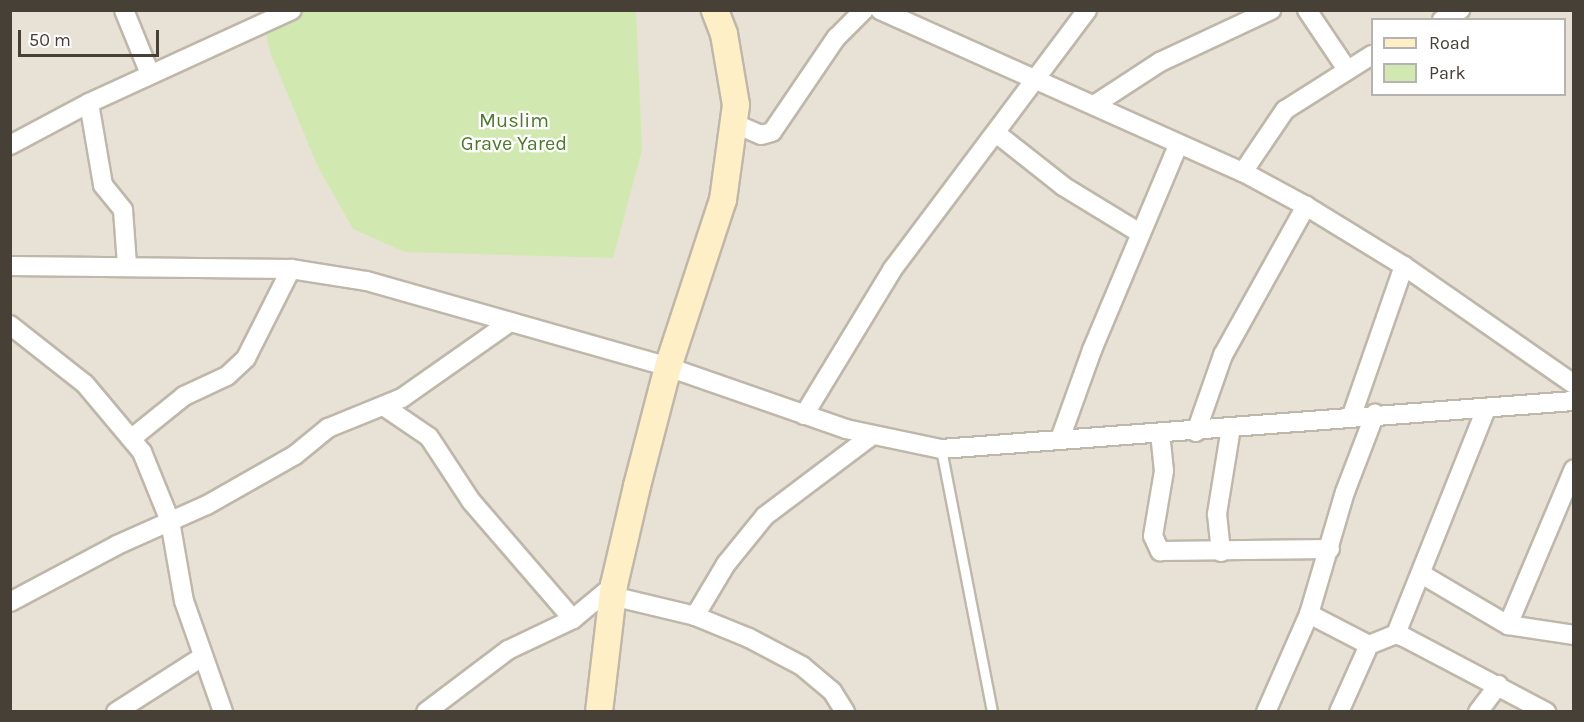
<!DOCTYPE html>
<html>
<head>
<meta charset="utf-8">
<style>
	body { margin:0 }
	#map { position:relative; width:1584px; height:722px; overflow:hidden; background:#f4efe7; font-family:Karla,sans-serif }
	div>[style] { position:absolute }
	.residential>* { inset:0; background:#e8e1d5 }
	.green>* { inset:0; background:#d1e9b0 }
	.roads { filter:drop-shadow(2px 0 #bfb7aa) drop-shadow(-2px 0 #bfb7aa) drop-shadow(0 2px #bfb7aa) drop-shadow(0 -2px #bfb7aa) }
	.lane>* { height:9px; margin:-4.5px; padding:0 4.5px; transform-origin:4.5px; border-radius:4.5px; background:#fff }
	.street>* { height:18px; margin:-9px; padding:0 9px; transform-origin:9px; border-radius:9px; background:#fff }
	.secondary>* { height:26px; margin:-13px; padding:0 13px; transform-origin:13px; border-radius:13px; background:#ffefc6 }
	span { translate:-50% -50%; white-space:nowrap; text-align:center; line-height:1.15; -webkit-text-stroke:4.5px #fff; paint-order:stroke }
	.park-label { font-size:20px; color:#4b7a28 }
	.frame { position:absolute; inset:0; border:12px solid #474036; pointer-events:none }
	.legend { position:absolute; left:1371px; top:18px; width:195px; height:78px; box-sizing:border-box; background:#fff; border:2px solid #b5b3af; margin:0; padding:8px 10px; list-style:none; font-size:18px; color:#474036 }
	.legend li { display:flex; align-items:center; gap:12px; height:30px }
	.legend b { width:30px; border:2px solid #b5b3af }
	.scale { position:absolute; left:18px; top:30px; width:141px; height:27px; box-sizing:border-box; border:3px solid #474036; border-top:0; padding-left:8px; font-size:18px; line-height:21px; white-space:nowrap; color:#474036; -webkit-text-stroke:4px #fff; paint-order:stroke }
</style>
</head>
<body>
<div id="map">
	<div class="residential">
		<div style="clip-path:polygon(evenodd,11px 11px,1573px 11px,1573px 711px,11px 711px,11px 11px,1372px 20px,1564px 20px,1564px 94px,1372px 94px,1372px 20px)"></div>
	</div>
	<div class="green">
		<div style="clip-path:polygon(261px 11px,636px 11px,642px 150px,613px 258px,405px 252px,353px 229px,318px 167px,270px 52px)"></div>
	</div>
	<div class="roads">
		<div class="lane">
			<div style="left:941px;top:449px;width:268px;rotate:79deg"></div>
		</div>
		<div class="street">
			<div style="left:124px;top:10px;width:69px;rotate:67.9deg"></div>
			<div style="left:880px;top:10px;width:398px;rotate:24.1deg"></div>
			<div style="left:1243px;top:172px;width:72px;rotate:28.4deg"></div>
			<div style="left:1306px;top:206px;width:115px;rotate:31.5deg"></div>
			<div style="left:1404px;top:266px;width:207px;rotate:34.8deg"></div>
			<div style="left:1307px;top:10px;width:70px;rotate:56.1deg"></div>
			<div style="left:1442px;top:20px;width:21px;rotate:-29deg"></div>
			<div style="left:89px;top:103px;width:83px;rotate:80.3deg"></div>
			<div style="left:103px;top:185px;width:32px;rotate:51deg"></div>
			<div style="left:123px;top:210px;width:55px;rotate:85.8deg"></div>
			<div style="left:1094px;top:105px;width:79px;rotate:-33.1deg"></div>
			<div style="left:1160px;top:62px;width:123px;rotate:-25.1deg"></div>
			<div style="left:733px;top:123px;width:30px;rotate:23deg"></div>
			<div style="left:761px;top:135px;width:11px;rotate:-15deg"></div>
			<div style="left:772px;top:132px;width:114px;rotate:-55.8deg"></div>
			<div style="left:836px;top:38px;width:40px;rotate:-45deg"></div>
			<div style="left:996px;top:133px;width:85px;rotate:38.3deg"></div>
			<div style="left:1063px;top:186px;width:90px;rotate:31.4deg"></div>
			<div style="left:10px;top:145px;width:89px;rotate:-28deg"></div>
			<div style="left:89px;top:103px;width:223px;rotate:-24.6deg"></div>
			<div style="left:1243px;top:172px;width:75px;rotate:-55.9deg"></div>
			<div style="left:1285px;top:110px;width:103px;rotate:-32.3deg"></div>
			<div style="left:10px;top:266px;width:281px;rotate:0.6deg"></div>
			<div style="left:291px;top:269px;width:77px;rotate:9deg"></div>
			<div style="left:367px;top:281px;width:313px;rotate:15.9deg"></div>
			<div style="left:668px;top:367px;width:188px;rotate:19.2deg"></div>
			<div style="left:846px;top:429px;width:97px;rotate:11.9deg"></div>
			<div style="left:941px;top:449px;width:635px;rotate:-4.34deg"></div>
			<div style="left:10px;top:325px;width:95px;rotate:38.2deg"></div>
			<div style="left:85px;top:384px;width:89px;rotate:50deg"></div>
			<div style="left:142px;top:452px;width:74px;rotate:67.9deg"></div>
			<div style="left:170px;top:521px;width:81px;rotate:80.1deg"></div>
			<div style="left:184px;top:601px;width:118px;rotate:70.6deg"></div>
			<div style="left:385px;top:407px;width:53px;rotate:34.3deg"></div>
			<div style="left:429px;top:437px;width:77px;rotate:56.7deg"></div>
			<div style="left:471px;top:501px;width:156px;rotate:49.2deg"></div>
			<div style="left:573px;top:619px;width:53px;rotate:-39.7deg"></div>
			<div style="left:804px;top:415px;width:170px;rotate:-58.7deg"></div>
			<div style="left:892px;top:270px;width:325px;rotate:-53.1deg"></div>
			<div style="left:1352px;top:415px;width:158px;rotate:-70.8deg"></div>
			<div style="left:1196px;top:432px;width:82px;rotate:-70.7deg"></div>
			<div style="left:1223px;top:355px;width:171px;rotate:-60.9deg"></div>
			<div style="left:1160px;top:433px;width:38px;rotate:84deg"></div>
			<div style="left:1164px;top:471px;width:66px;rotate:99.6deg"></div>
			<div style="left:1153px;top:536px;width:17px;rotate:65deg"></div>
			<div style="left:1160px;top:551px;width:170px;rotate:-0.7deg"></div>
			<div style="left:132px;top:438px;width:67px;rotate:-38.9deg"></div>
			<div style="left:184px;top:396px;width:47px;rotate:-24.9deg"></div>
			<div style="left:227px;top:376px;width:26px;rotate:-43deg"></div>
			<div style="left:246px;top:358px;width:100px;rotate:-63.2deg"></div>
			<div style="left:1060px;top:439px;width:95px;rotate:-70.2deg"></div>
			<div style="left:1092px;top:350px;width:222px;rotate:-67.2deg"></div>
			<div style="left:1221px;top:552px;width:38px;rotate:-96deg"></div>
			<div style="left:1217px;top:514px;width:87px;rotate:-80.8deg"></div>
			<div style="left:1423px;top:575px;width:99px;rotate:30.5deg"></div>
			<div style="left:1508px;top:625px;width:67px;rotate:8.6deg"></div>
			<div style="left:612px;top:596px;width:85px;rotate:13.5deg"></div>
			<div style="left:695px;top:616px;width:58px;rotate:22.2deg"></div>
			<div style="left:749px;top:638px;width:60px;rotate:27.8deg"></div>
			<div style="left:802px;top:666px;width:39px;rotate:40deg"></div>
			<div style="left:832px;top:691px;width:25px;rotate:58deg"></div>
			<div style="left:10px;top:602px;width:121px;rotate:-28deg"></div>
			<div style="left:117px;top:545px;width:98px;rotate:-24deg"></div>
			<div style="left:207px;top:505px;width:101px;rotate:-29.6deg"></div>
			<div style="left:295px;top:455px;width:43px;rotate:-39.3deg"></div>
			<div style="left:328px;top:428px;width:80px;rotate:-22.1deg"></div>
			<div style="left:402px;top:398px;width:132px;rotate:-35.1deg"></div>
			<div style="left:1309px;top:614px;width:68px;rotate:27.3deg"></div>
			<div style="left:1369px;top:645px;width:29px;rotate:-22deg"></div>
			<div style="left:1396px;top:634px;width:9px;rotate:21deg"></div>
			<div style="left:1404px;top:637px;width:161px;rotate:27.8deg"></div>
			<div style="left:695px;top:616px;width:61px;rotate:-59.2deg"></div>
			<div style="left:726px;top:564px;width:62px;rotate:-50.9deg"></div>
			<div style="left:765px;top:516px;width:133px;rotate:-37deg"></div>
			<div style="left:1508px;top:625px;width:169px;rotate:-67.1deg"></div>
			<div style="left:1396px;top:634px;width:239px;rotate:-68.2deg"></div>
			<div style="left:116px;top:712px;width:102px;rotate:-32.6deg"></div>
			<div style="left:426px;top:712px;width:103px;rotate:-37.1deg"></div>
			<div style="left:508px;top:650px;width:72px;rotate:-25.5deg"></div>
			<div style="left:1266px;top:712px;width:107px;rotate:-66.3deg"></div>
			<div style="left:1309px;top:614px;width:127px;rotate:-73.6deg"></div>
			<div style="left:1345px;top:492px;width:84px;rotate:-69deg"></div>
			<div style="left:1339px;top:712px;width:73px;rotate:-65.9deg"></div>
			<div style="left:1478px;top:712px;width:34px;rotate:-53deg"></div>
		</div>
		<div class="secondary">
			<div style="left:599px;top:712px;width:128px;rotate:-83.3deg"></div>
			<div style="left:614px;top:585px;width:102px;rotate:-76.9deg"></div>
			<div style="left:637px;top:486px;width:123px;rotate:-75.4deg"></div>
			<div style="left:668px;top:367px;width:176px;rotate:-71.8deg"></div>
			<div style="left:723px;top:200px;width:96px;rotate:-82.2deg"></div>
			<div style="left:736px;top:105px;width:72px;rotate:-99.6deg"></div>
			<div style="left:724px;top:34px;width:26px;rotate:-111deg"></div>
		</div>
	</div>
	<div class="park-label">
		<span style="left:514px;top:132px">Muslim<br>Grave Yared</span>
	</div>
	<div class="frame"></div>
	<ul class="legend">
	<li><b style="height:8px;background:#ffefc6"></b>Road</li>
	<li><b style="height:16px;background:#d1e9b0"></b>Park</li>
	</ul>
	<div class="scale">50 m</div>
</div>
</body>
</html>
